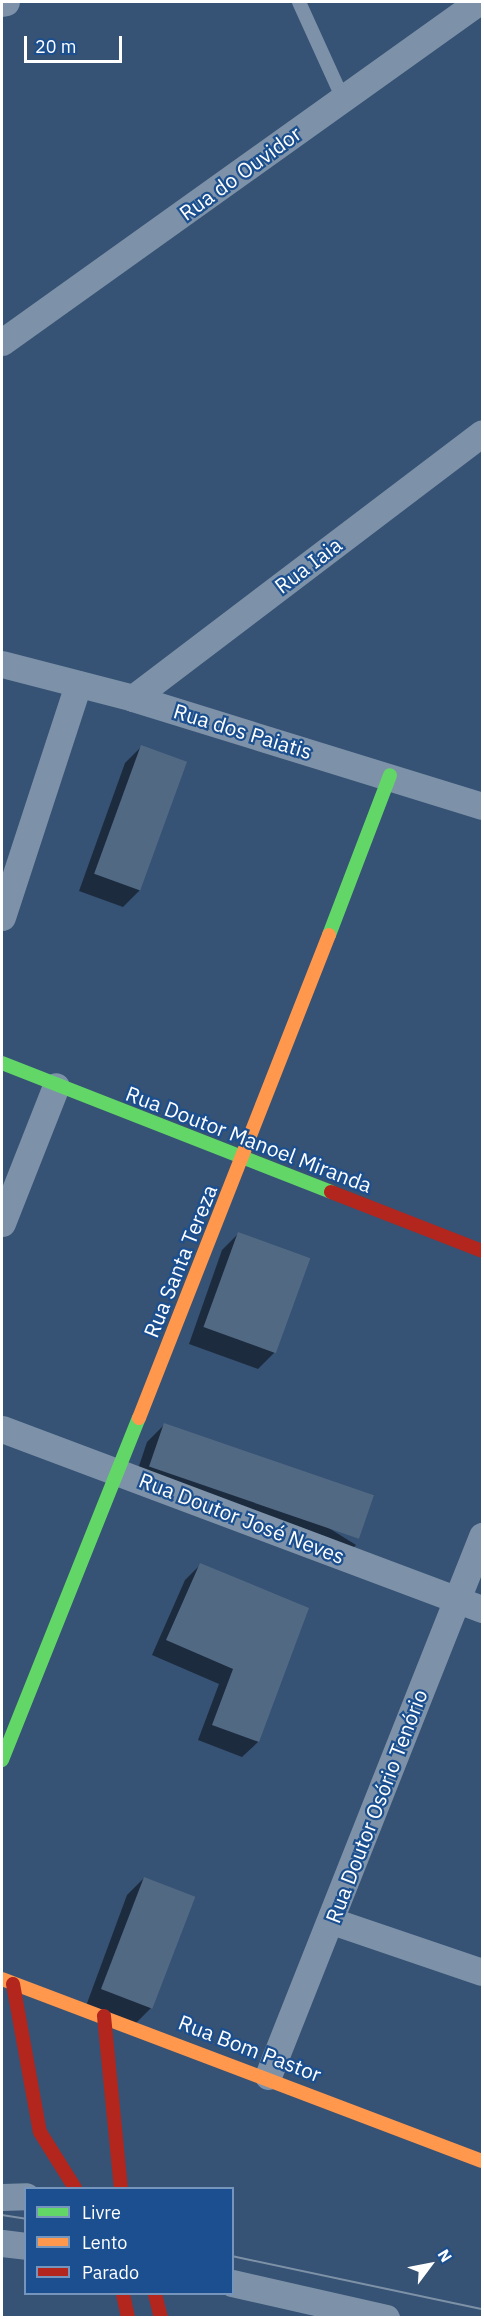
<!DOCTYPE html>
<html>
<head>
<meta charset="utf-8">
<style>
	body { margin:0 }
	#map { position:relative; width:484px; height:2319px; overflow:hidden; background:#365274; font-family:"IBM Plex Sans",sans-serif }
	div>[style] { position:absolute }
	.shadow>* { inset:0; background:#0007 }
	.building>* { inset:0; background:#526984; transform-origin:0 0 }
	.lane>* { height:14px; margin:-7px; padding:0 7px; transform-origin:7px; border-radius:7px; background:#7d92a8 }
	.street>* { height:27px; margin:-13.5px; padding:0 13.5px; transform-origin:13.5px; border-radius:13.5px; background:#7d92a8 }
	.fast>* { height:14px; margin:-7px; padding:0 7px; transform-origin:7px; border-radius:7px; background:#63d668 }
	.slow>* { height:14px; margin:-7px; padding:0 7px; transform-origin:7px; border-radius:7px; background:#ff974d }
	.jam>* { height:14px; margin:-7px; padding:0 7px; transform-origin:7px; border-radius:7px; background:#b3261e }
	.tram>* { height:1.5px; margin:-0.75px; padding:0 0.75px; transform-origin:0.75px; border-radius:0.75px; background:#7e92a7 }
	span { translate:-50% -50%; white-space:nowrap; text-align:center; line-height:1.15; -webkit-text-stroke:4.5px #1b4f8f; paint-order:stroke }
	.street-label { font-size:21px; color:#fff }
	.frame { position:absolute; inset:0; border:3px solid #fff; pointer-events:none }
	.legend { position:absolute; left:24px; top:2187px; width:210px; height:108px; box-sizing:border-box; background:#1b4f8f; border:2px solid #7695bc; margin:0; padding:8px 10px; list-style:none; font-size:18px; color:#fff }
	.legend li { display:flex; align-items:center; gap:12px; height:30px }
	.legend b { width:30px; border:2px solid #7695bc }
	.north { position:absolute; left:400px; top:2235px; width:60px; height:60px; -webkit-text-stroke:4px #1b4f8f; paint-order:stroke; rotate:58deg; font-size:16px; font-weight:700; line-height:24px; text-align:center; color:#fff }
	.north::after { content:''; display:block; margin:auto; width:21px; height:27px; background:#fff; clip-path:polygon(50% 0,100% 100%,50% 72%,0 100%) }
	.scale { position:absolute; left:24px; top:36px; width:98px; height:27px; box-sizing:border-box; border:3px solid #fff; border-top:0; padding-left:8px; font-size:18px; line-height:21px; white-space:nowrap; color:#fff; -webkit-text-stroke:4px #1b4f8f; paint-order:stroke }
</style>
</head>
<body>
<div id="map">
	<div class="shadow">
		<div style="clip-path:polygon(142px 746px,140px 890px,123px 907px,79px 891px,125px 763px)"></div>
		<div style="clip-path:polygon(239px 1233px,275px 1352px,258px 1369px,189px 1344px,222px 1250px)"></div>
		<div style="clip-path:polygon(164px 1425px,356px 1545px,340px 1561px,133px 1484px,147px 1442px)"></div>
		<div style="clip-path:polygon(200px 1565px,307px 1609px,258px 1742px,242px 1757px,198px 1740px,219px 1684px,152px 1655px,185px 1580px)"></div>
		<div style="clip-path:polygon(144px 1878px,152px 2007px,135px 2024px,86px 2006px,127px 1895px)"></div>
	</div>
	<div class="building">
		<div style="left:141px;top:745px;width:49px;height:137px;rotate:20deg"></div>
		<div style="left:238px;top:1232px;width:77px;height:101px;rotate:20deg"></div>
		<div style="left:164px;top:1423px;width:222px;height:46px;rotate:19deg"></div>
		<div style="clip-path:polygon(200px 1563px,309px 1608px,259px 1742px,212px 1725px,233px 1669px,166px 1640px)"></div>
		<div style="left:144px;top:1877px;width:55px;height:120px;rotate:21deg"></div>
	</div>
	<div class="lane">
		<div style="left:299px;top:2px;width:107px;rotate:65.6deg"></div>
	</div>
	<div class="street">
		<div style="left:2px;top:3px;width:4px;rotate:-14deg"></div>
		<div style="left:2px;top:342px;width:585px;rotate:-35.54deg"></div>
		<div style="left:2px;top:664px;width:135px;rotate:14.5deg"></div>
		<div style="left:133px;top:698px;width:365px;rotate:17.2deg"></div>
		<div style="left:133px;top:698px;width:438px;rotate:-37.2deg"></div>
		<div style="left:2px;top:917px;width:245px;rotate:-71.9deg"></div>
		<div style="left:2px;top:1223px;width:147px;rotate:-68.5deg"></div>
		<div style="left:2px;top:1429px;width:513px;rotate:20.56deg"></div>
		<div style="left:332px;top:1921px;width:158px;rotate:18.8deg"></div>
		<div style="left:268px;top:2076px;width:581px;rotate:-68.38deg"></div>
		<div style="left:2px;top:2197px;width:24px;rotate:-2deg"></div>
		<div style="left:2px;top:2243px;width:24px;rotate:7deg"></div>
		<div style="left:232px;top:2283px;width:158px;rotate:12.8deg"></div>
	</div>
	<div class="fast">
		<div style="left:329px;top:935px;width:171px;rotate:-69.1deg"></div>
		<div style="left:2px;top:1063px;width:353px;rotate:21.4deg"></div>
		<div style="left:2px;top:1760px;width:368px;rotate:-68.2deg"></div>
	</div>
	<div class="slow">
		<div style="left:139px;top:1418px;width:519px;rotate:-68.53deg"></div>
		<div style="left:2px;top:1979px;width:513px;rotate:20.77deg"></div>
	</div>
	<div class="jam">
		<div style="left:331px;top:1192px;width:162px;rotate:21.3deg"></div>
		<div style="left:13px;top:1984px;width:150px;rotate:79.7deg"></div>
		<div style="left:40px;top:2132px;width:66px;rotate:58deg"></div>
		<div style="left:104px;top:2016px;width:173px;rotate:84.4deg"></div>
		<div style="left:123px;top:2294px;width:25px;rotate:78deg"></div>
		<div style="left:155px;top:2294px;width:25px;rotate:76deg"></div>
	</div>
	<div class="tram">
		<div style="left:2px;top:2215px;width:24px;rotate:9deg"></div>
		<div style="left:232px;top:2256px;width:256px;rotate:12deg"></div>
	</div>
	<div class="street-label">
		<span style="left:240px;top:173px;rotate:-36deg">Rua do Ouvidor</span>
		<span style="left:308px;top:565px;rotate:-37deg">Rua Iaia</span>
		<span style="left:243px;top:731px;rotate:17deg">Rua dos Paiatis</span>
		<span style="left:249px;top:1139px;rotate:21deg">Rua Doutor Manoel Miranda</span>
		<span style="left:180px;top:1261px;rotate:-68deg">Rua Santa Tereza</span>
		<span style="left:242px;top:1518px;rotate:21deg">Rua Doutor José Neves</span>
		<span style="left:376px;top:1806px;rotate:-69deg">Rua Doutor Osório Tenório</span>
		<span style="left:250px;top:2048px;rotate:21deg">Rua Bom Pastor</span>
	</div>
	<div class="frame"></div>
	<ul class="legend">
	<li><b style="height:8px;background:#63d668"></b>Livre</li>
	<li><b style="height:8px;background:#ff974d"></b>Lento</li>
	<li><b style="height:8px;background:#b3261e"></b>Parado</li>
	</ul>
	<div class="north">N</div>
	<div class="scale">20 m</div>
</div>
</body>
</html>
